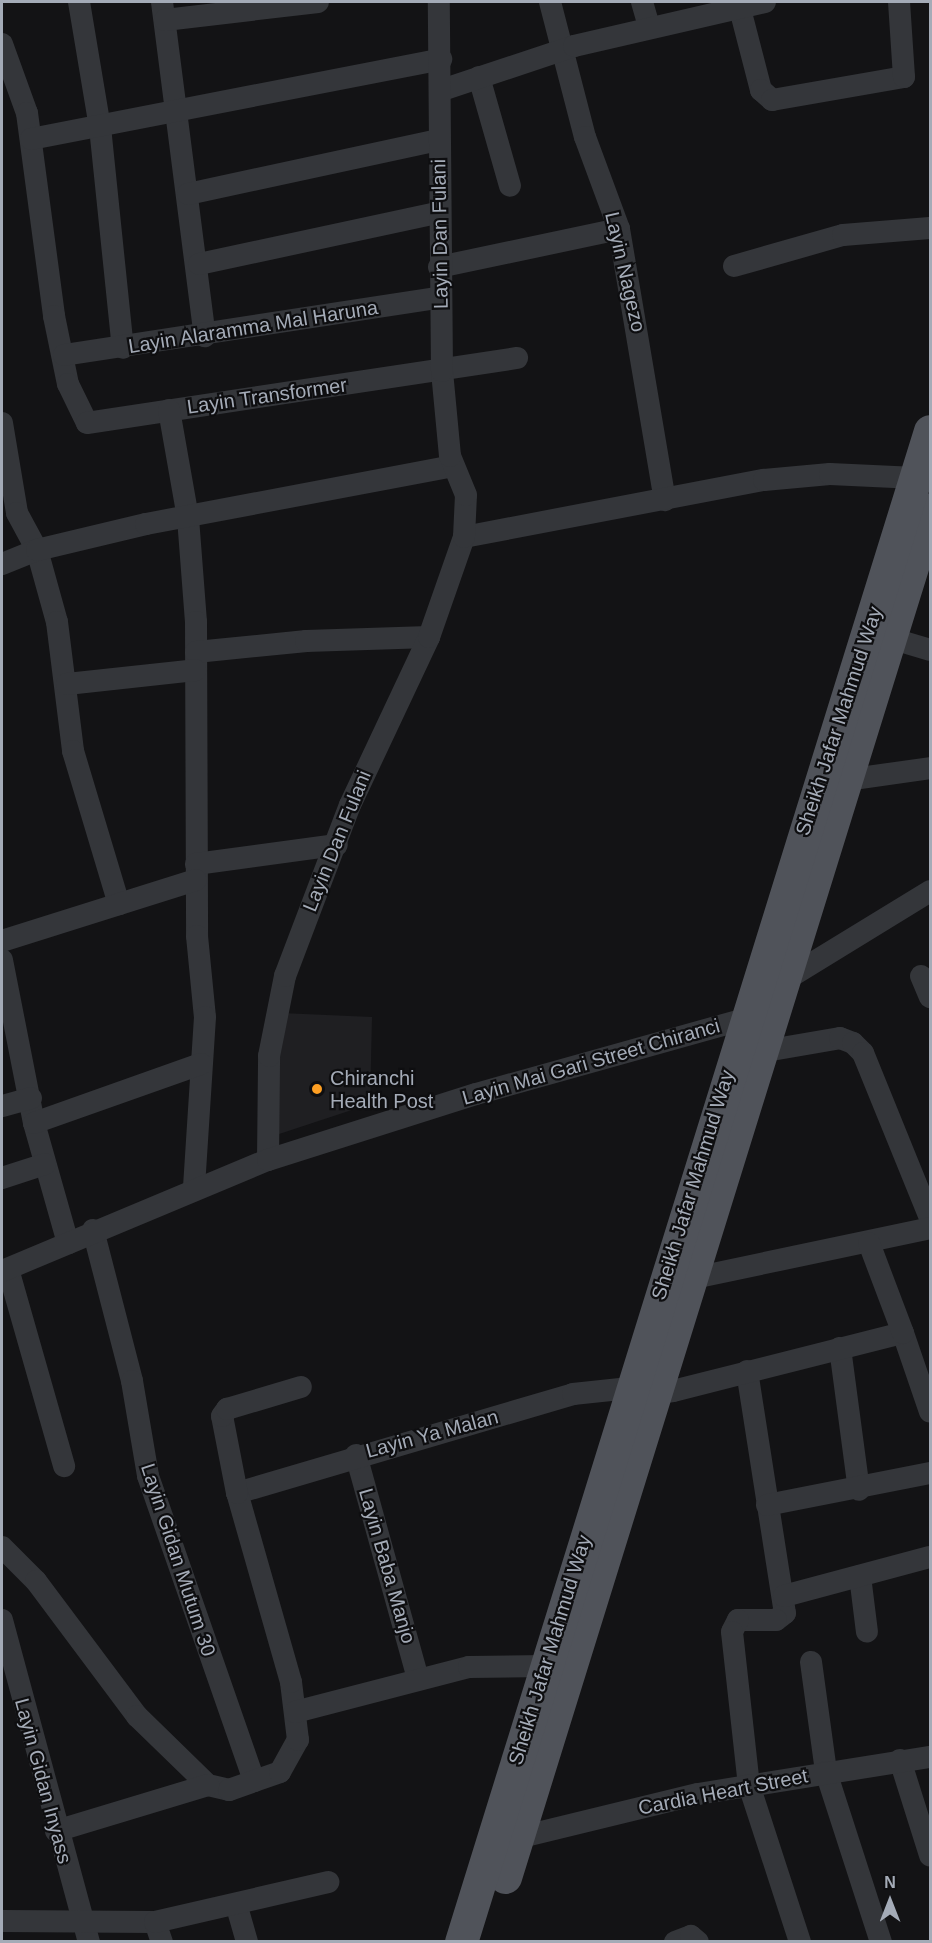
<!DOCTYPE html>
<html>
<head>
<meta charset="utf-8">
<style>
	body { margin:0 }
	#map { position:relative; width:932px; height:1943px; overflow:hidden; background:#131315; font-family:Arial,sans-serif }
	div>[style] { position:absolute }
	.built>* { inset:0; background:#1f1f22 }
	.street>* { height:22px; margin:-11px; padding:0 11px; transform-origin:11px; border-radius:11px; background:#34363a }
	.primary>* { height:33px; margin:-16.5px; padding:0 16.5px; transform-origin:16.5px; border-radius:16.5px; background:#50535a }
	.dots>* { width:16px; height:16px; translate:-50% -50%; box-sizing:border-box; border:3px solid #0e0e10; border-radius:50% }
	span { translate:-50% -50%; white-space:nowrap; text-align:center; line-height:1.15; -webkit-text-stroke:4.5px #0e0e10; paint-order:stroke }
	.street-label { font-size:20px; color:#a4abb7 }
	.poi-label { font-size:20px; color:#a4abb7 }
	.left { translate:0 -50%; text-align:left }
	.frame { position:absolute; inset:0; border:3px solid #a4abb7; pointer-events:none }
	.north { position:absolute; left:860px; top:1871px; width:60px; height:60px; -webkit-text-stroke:4px #0e0e10; paint-order:stroke; rotate:0deg; font-size:16px; font-weight:700; line-height:24px; text-align:center; color:#a4abb7 }
	.north::after { content:''; display:block; margin:auto; width:21px; height:27px; background:#a4abb7; clip-path:polygon(50% 0,100% 100%,50% 72%,0 100%) }
</style>
</head>
<body>
<div id="map">
	<div class="built">
		<div style="clip-path:polygon(281px 1013px,372px 1017px,370px 1104px,264px 1139px)"></div>
	</div>
	<div class="street">
		<div style="left:79px;top:2px;width:127px;rotate:80.5deg"></div>
		<div style="left:100px;top:127px;width:222px;rotate:84.1deg"></div>
		<div style="left:162px;top:2px;width:337px;rotate:82.7deg"></div>
		<div style="left:550px;top:2px;width:139px;rotate:75.5deg"></div>
		<div style="left:585px;top:137px;width:98px;rotate:69.7deg"></div>
		<div style="left:619px;top:229px;width:275px;rotate:80.4deg"></div>
		<div style="left:642px;top:2px;width:25px;rotate:74deg"></div>
		<div style="left:739px;top:5px;width:88px;rotate:75.5deg"></div>
		<div style="left:761px;top:90px;width:15px;rotate:42deg"></div>
		<div style="left:772px;top:100px;width:134px;rotate:-9.9deg"></div>
		<div style="left:904px;top:77px;width:75px;rotate:-93.8deg"></div>
		<div style="left:165px;top:20px;width:154px;rotate:-6.7deg"></div>
		<div style="left:2px;top:44px;width:73px;rotate:70.1deg"></div>
		<div style="left:27px;top:113px;width:205px;rotate:82.4deg"></div>
		<div style="left:54px;top:316px;width:69px;rotate:78.4deg"></div>
		<div style="left:68px;top:384px;width:43px;rotate:64deg"></div>
		<div style="left:87px;top:423px;width:435px;rotate:-8.6deg"></div>
		<div style="left:479px;top:77px;width:113px;rotate:74.1deg"></div>
		<div style="left:442px;top:90px;width:139px;rotate:-18.4deg"></div>
		<div style="left:574px;top:46px;width:196px;rotate:-13deg"></div>
		<div style="left:31px;top:139px;width:418px;rotate:-11deg"></div>
		<div style="left:188px;top:194px;width:256px;rotate:-12.2deg"></div>
		<div style="left:199px;top:264px;width:243px;rotate:-12.1deg"></div>
		<div style="left:734px;top:266px;width:113px;rotate:-15.9deg"></div>
		<div style="left:843px;top:235px;width:87px;rotate:-4.6deg"></div>
		<div style="left:439px;top:267px;width:184px;rotate:-11.9deg"></div>
		<div style="left:64px;top:355px;width:381px;rotate:-8.7deg"></div>
		<div style="left:169px;top:410px;width:110px;rotate:80deg"></div>
		<div style="left:188px;top:518px;width:104px;rotate:85.6deg"></div>
		<div style="left:196px;top:622px;width:314px;rotate:89.8deg"></div>
		<div style="left:197px;top:936px;width:81px;rotate:84.4deg"></div>
		<div style="left:205px;top:1017px;width:171px;rotate:93.7deg"></div>
		<div style="left:2px;top:423px;width:91px;rotate:80.5deg"></div>
		<div style="left:17px;top:513px;width:42px;rotate:61.6deg"></div>
		<div style="left:37px;top:550px;width:75px;rotate:74.5deg"></div>
		<div style="left:57px;top:622px;width:130px;rotate:82.9deg"></div>
		<div style="left:73px;top:751px;width:160px;rotate:73.3deg"></div>
		<div style="left:464px;top:537px;width:305px;rotate:-10.8deg"></div>
		<div style="left:764px;top:480px;width:66px;rotate:-5.2deg"></div>
		<div style="left:830px;top:474px;width:86px;rotate:2.7deg"></div>
		<div style="left:2px;top:564px;width:38px;rotate:-22deg"></div>
		<div style="left:37px;top:550px;width:112px;rotate:-13.4deg"></div>
		<div style="left:146px;top:524px;width:312px;rotate:-10.7deg"></div>
		<div style="left:890px;top:638px;width:42px;rotate:16.7deg"></div>
		<div style="left:196px;top:652px;width:111px;rotate:-5.7deg"></div>
		<div style="left:306px;top:641px;width:123px;rotate:-1.9deg"></div>
		<div style="left:67px;top:684px;width:129px;rotate:-6.2deg"></div>
		<div style="left:846px;top:780px;width:85px;rotate:-8.1deg"></div>
		<div style="left:196px;top:864px;width:142px;rotate:-7.7deg"></div>
		<div style="left:2px;top:941px;width:203px;rotate:-17.5deg"></div>
		<div style="left:2px;top:960px;width:166px;rotate:78.9deg"></div>
		<div style="left:34px;top:1123px;width:125px;rotate:74.2deg"></div>
		<div style="left:921px;top:976px;width:23px;rotate:67deg"></div>
		<div style="left:780px;top:983px;width:176px;rotate:-31.5deg"></div>
		<div style="left:759px;top:1052px;width:82px;rotate:-9.8deg"></div>
		<div style="left:840px;top:1038px;width:14px;rotate:21deg"></div>
		<div style="left:853px;top:1043px;width:14px;rotate:45deg"></div>
		<div style="left:863px;top:1053px;width:178px;rotate:67.9deg"></div>
		<div style="left:2px;top:1106px;width:30px;rotate:-15deg"></div>
		<div style="left:34px;top:1123px;width:177px;rotate:-19.5deg"></div>
		<div style="left:268px;top:1160px;width:104px;rotate:-89.4deg"></div>
		<div style="left:269px;top:1056px;width:82px;rotate:-78.7deg"></div>
		<div style="left:285px;top:976px;width:183px;rotate:-69.2deg"></div>
		<div style="left:350px;top:805px;width:186px;rotate:-64.8deg"></div>
		<div style="left:429px;top:637px;width:106px;rotate:-70.7deg"></div>
		<div style="left:464px;top:537px;width:42px;rotate:-87.3deg"></div>
		<div style="left:466px;top:495px;width:42px;rotate:-112.3deg"></div>
		<div style="left:450px;top:456px;width:85px;rotate:-95.4deg"></div>
		<div style="left:442px;top:371px;width:369px;rotate:-90.5deg"></div>
		<div style="left:2px;top:1178px;width:45px;rotate:-18deg"></div>
		<div style="left:93px;top:1230px;width:156px;rotate:75.5deg"></div>
		<div style="left:132px;top:1381px;width:96px;rotate:80.4deg"></div>
		<div style="left:148px;top:1476px;width:323px;rotate:70.8deg"></div>
		<div style="left:8px;top:1269px;width:205px;rotate:74.1deg"></div>
		<div style="left:2px;top:1271px;width:288px;rotate:-22.7deg"></div>
		<div style="left:268px;top:1160px;width:218px;rotate:-17.6deg"></div>
		<div style="left:476px;top:1094px;width:278px;rotate:-15.6deg"></div>
		<div style="left:689px;top:1279px;width:246px;rotate:-11.9deg"></div>
		<div style="left:903px;top:1333px;width:83px;rotate:71.1deg"></div>
		<div style="left:840px;top:1348px;width:143px;rotate:82.4deg"></div>
		<div style="left:747px;top:1371px;width:245px;rotate:81.1deg"></div>
		<div style="left:785px;top:1613px;width:11px;rotate:142deg"></div>
		<div style="left:776px;top:1620px;width:38px;rotate:180deg"></div>
		<div style="left:738px;top:1620px;width:13px;rotate:117deg"></div>
		<div style="left:732px;top:1632px;width:154px;rotate:83.7deg"></div>
		<div style="left:749px;top:1785px;width:165px;rotate:72deg"></div>
		<div style="left:356px;top:1455px;width:231px;rotate:74.5deg"></div>
		<div style="left:237px;top:1493px;width:350px;rotate:-16.4deg"></div>
		<div style="left:573px;top:1394px;width:57px;rotate:-6deg"></div>
		<div style="left:630px;top:1388px;width:25px;rotate:14deg"></div>
		<div style="left:654px;top:1394px;width:19px;rotate:-9deg"></div>
		<div style="left:673px;top:1391px;width:237px;rotate:-14.2deg"></div>
		<div style="left:903px;top:1333px;width:96px;rotate:-110.7deg"></div>
		<div style="left:767px;top:1505px;width:166px;rotate:-11.1deg"></div>
		<div style="left:2px;top:1547px;width:48px;rotate:45deg"></div>
		<div style="left:36px;top:1581px;width:169px;rotate:53.2deg"></div>
		<div style="left:137px;top:1716px;width:99px;rotate:44.2deg"></div>
		<div style="left:208px;top:1785px;width:22px;rotate:13deg"></div>
		<div style="left:229px;top:1790px;width:54px;rotate:-19.4deg"></div>
		<div style="left:280px;top:1772px;width:37px;rotate:-61deg"></div>
		<div style="left:298px;top:1740px;width:58px;rotate:-96.9deg"></div>
		<div style="left:291px;top:1682px;width:197px;rotate:-105.9deg"></div>
		<div style="left:237px;top:1493px;width:78px;rotate:-101deg"></div>
		<div style="left:222px;top:1416px;width:9px;rotate:-54deg"></div>
		<div style="left:227px;top:1409px;width:77px;rotate:-16.6deg"></div>
		<div style="left:860px;top:1576px;width:56px;rotate:82.9deg"></div>
		<div style="left:784px;top:1596px;width:151px;rotate:-15deg"></div>
		<div style="left:2px;top:1620px;width:334px;rotate:74.9deg"></div>
		<div style="left:811px;top:1662px;width:111px;rotate:82.2deg"></div>
		<div style="left:826px;top:1772px;width:179px;rotate:72.1deg"></div>
		<div style="left:295px;top:1712px;width:180px;rotate:-14.5deg"></div>
		<div style="left:469px;top:1667px;width:77px;rotate:-0.7deg"></div>
		<div style="left:900px;top:1760px;width:100px;rotate:72.5deg"></div>
		<div style="left:56px;top:1831px;width:159px;rotate:-16.8deg"></div>
		<div style="left:517px;top:1838px;width:186px;rotate:-13.7deg"></div>
		<div style="left:698px;top:1794px;width:235px;rotate:-9.1deg"></div>
		<div style="left:237px;top:1907px;width:36px;rotate:74deg"></div>
		<div style="left:2px;top:1921px;width:153px;rotate:0.4deg"></div>
		<div style="left:155px;top:1922px;width:21px;rotate:71deg"></div>
		<div style="left:155px;top:1922px;width:178px;rotate:-13deg"></div>
		<div style="left:675px;top:1942px;width:17px;rotate:-21deg"></div>
		<div style="left:691px;top:1936px;width:9px;rotate:41deg"></div>
	</div>
	<div class="primary">
		<div style="left:505px;top:1877px;width:1432px;rotate:-72.74deg"></div>
		<div style="left:461px;top:1942px;width:1582px;rotate:-72.76deg"></div>
	</div>
	<div class="dots">
		<div style="left:317px;top:1089px;background:#fe9f23"></div>
	</div>
	<div class="street-label">
		<span style="left:440px;top:234px;rotate:-91deg">Layin Dan Fulani</span>
		<span style="left:625px;top:272px;rotate:77deg">Layin Nagezo</span>
		<span style="left:253px;top:327px;rotate:-9deg">Layin Alaramma Mal Haruna</span>
		<span style="left:267px;top:396px;rotate:-8deg">Layin Transformer</span>
		<span style="left:839px;top:721px;rotate:-72deg">Sheikh Jafar Mahmud Way</span>
		<span style="left:337px;top:841px;rotate:-68deg">Layin Dan Fulani</span>
		<span style="left:591px;top:1062px;rotate:-16deg">Layin Mai Gari Street Chiranci</span>
		<span style="left:693px;top:1185px;rotate:-73deg">Sheikh Jafar Mahmud Way</span>
		<span style="left:432px;top:1434px;rotate:-15deg">Layin Ya Malan</span>
		<span style="left:178px;top:1560px;rotate:72deg">Layin Gidan Mutum 30</span>
		<span style="left:387px;top:1566px;rotate:74deg">Layin Baba Manjo</span>
		<span style="left:550px;top:1650px;rotate:-73deg">Sheikh Jafar Mahmud Way</span>
		<span style="left:43px;top:1781px;rotate:75deg">Layin Gidan Inyass</span>
		<span style="left:723px;top:1792px;rotate:-11deg">Cardia Heart Street</span>
	</div>
	<div class="poi-label">
		<span class="left" style="left:330px;top:1090px">Chiranchi<br>Health Post</span>
	</div>
	<div class="frame"></div>
	<div class="north">N</div>
</div>
</body>
</html>
